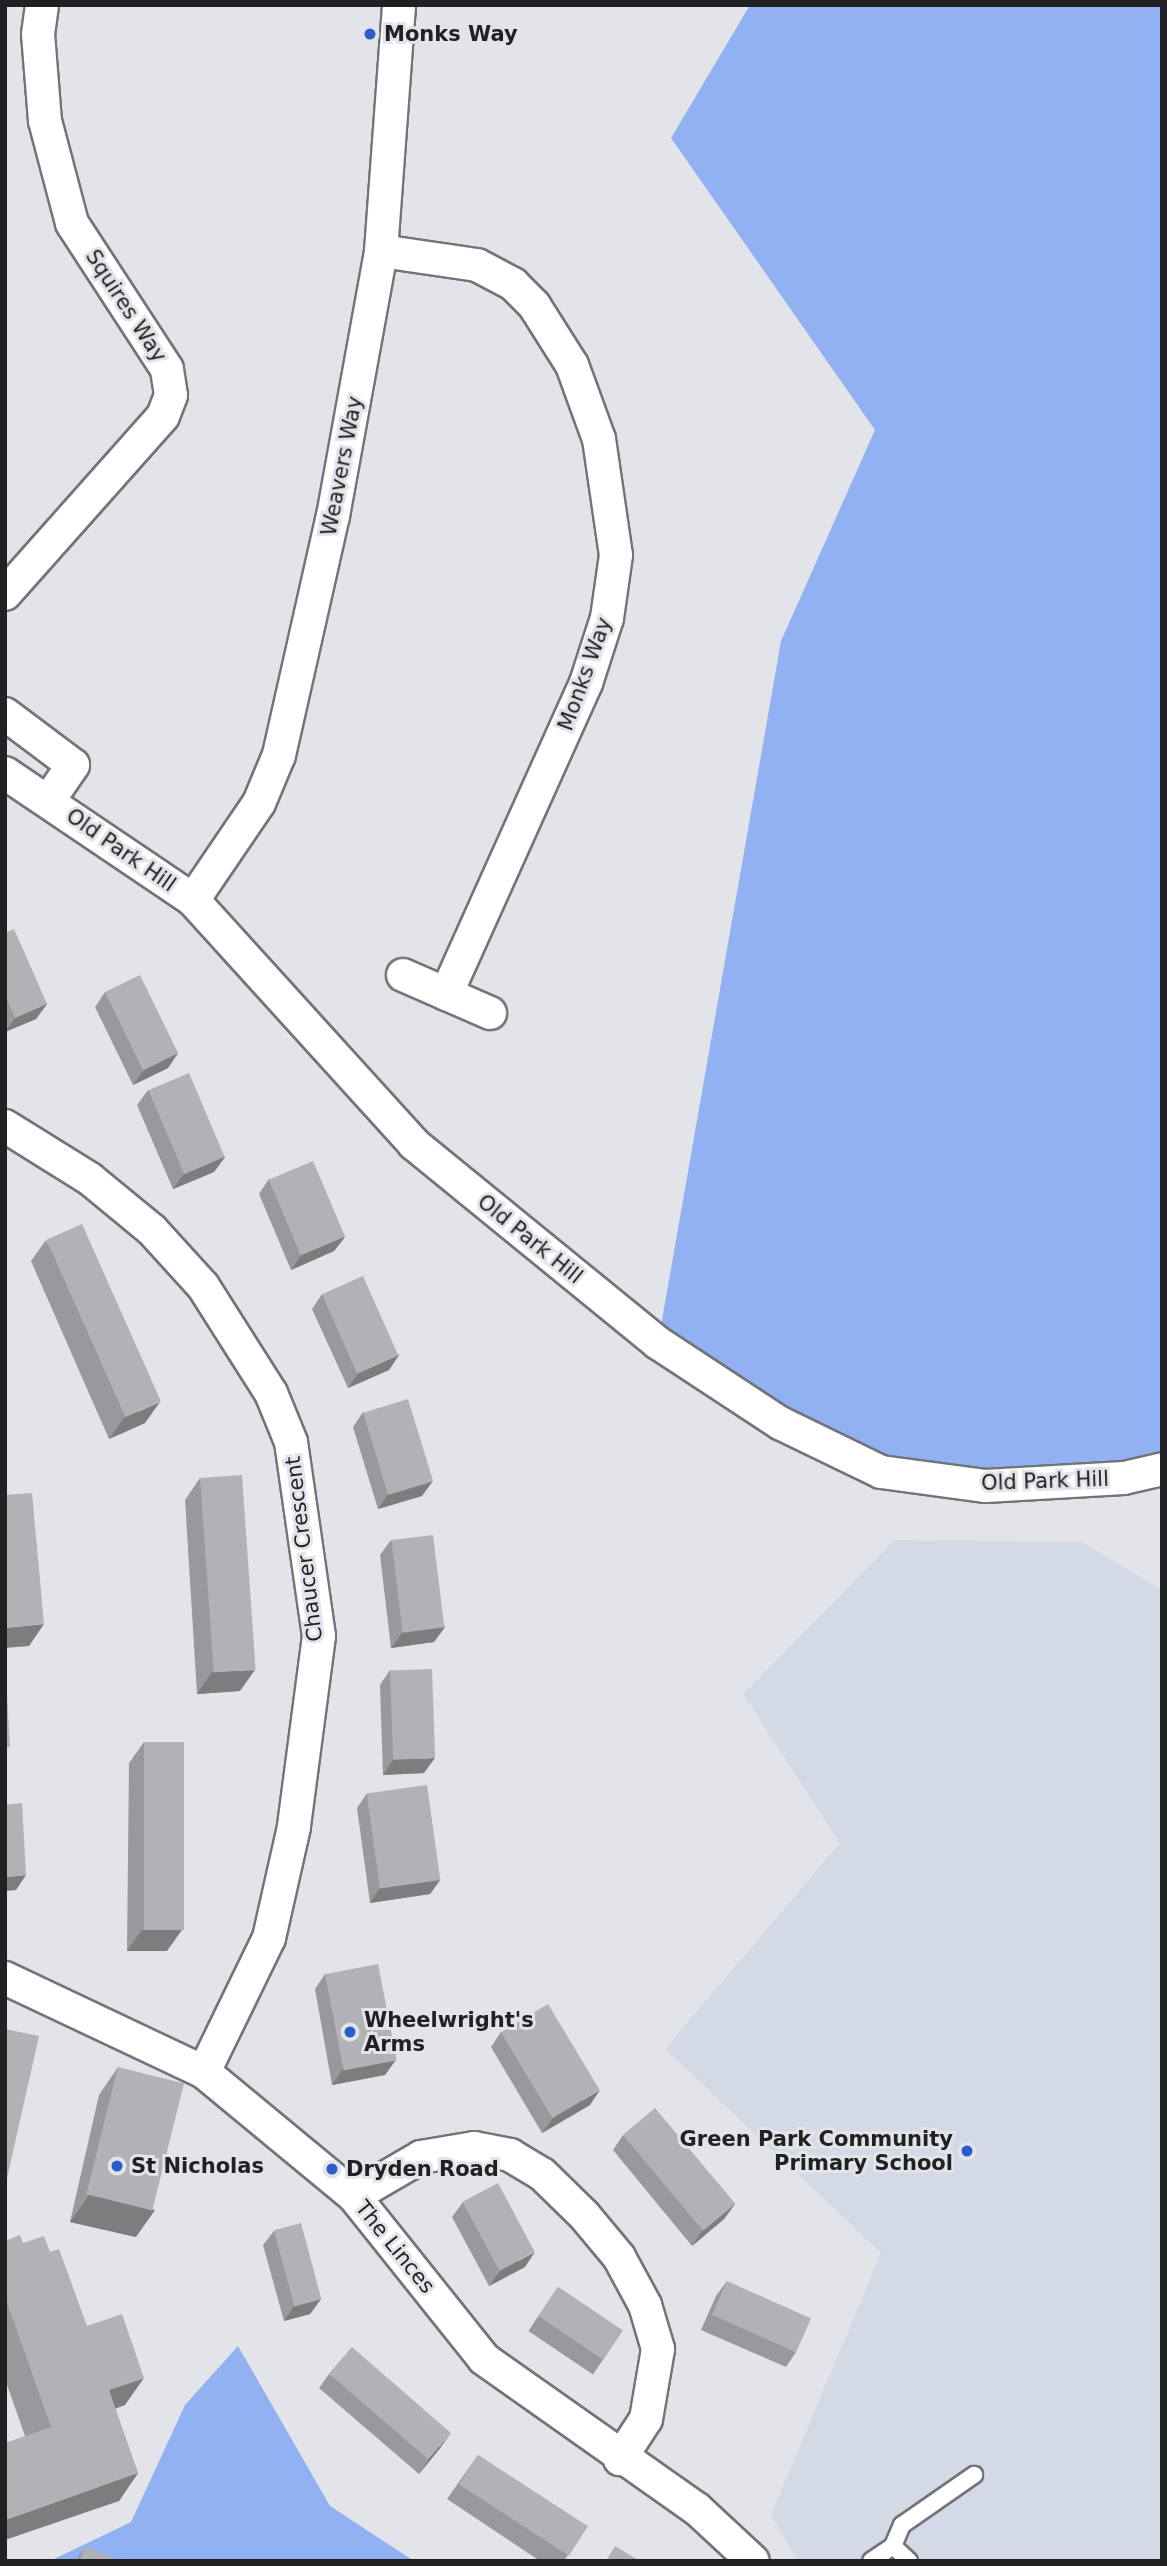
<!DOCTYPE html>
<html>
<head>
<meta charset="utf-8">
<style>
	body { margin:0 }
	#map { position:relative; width:1167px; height:2566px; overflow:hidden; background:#e2e4e9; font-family:"DejaVu Sans",sans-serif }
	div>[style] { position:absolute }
	.built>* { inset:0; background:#d4dae5 }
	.green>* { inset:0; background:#91b1f3 }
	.roads { filter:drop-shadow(2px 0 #727478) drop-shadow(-2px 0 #727478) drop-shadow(0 2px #727478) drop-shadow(0 -2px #727478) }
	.lane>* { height:16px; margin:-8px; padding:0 8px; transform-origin:8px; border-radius:8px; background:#fff }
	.street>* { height:32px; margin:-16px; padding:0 16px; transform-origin:16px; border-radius:16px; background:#fff }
	.wall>* { inset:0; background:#97999d; transform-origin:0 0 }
	.shaded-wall>* { inset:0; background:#7b7d7f }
	.building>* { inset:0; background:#b0b2b6; transform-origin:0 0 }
	.dots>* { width:19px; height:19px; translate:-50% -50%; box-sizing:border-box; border:4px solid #e2e4e9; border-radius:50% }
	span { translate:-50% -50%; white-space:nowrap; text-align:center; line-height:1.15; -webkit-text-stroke:6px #e2e4e9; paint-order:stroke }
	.poi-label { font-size:21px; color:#212123; font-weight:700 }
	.left { translate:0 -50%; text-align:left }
	.right { translate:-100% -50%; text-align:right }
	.street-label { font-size:21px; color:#212123 }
	.frame { position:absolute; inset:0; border:7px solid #212123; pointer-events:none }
</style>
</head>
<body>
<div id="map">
	<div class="built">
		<div style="clip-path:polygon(895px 1540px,1082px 1542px,1162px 1590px,1162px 2561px,798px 2561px,771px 2515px,881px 2253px,665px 2049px,840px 1843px,743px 1694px)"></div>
	</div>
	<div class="green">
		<div style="clip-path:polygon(750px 5px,1162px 5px,1162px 1469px,881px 1472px,658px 1343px,781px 641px,875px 430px,671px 138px)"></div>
		<div style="clip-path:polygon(238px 2346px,330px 2506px,414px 2561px,50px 2561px,131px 2522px,185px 2405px)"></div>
	</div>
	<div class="roads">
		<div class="lane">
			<div style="left:893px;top:2546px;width:22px;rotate:43deg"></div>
			<div style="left:871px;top:2561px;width:27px;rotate:-34deg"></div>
			<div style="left:893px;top:2546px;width:23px;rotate:-67deg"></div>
			<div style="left:902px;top:2525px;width:88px;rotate:-34.8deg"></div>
		</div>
		<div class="street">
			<div style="left:381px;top:251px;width:97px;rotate:8.3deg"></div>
			<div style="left:477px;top:265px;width:41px;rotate:27.8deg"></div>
			<div style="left:513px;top:284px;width:30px;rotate:45deg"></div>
			<div style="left:534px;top:305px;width:71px;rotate:57.7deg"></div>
			<div style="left:572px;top:365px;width:79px;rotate:70deg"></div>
			<div style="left:599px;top:439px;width:117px;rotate:81.7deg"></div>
			<div style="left:616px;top:555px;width:64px;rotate:98.1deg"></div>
			<div style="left:607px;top:618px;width:68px;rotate:107.9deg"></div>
			<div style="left:586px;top:683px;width:341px;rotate:114.2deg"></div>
			<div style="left:5px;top:594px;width:238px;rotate:-48.4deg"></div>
			<div style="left:163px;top:416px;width:22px;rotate:-69deg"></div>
			<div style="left:171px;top:395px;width:26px;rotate:-99deg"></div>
			<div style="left:167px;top:369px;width:174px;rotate:-123.1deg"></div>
			<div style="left:72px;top:223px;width:106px;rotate:-104.8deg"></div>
			<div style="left:45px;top:121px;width:87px;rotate:-94.6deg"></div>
			<div style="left:38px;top:34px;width:29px;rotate:-82deg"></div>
			<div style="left:5px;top:714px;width:85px;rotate:36.9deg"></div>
			<div style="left:73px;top:765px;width:42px;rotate:124.4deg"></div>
			<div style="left:5px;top:773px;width:227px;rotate:34deg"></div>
			<div style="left:193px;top:900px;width:329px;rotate:47.8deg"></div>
			<div style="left:414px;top:1144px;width:315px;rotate:39.2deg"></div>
			<div style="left:658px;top:1343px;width:146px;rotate:33.3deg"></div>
			<div style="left:780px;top:1423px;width:112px;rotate:25.9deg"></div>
			<div style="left:881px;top:1472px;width:106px;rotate:7.6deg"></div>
			<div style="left:986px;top:1486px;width:138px;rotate:-3.3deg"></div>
			<div style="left:1124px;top:1478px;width:39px;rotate:-13deg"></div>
			<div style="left:193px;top:900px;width:117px;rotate:-55.8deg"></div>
			<div style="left:259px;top:803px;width:52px;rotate:-67.4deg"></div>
			<div style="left:279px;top:755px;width:245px;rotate:-77.3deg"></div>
			<div style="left:333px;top:516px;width:269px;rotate:-79.7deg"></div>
			<div style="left:381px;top:251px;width:247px;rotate:-85.8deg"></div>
			<div style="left:403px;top:975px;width:95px;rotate:23.6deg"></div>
			<div style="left:5px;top:1126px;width:100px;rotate:31.9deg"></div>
			<div style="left:90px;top:1179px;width:80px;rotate:39.4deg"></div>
			<div style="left:152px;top:1230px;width:76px;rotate:47.7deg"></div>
			<div style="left:203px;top:1286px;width:127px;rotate:57.6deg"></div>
			<div style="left:271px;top:1393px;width:53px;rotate:67.8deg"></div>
			<div style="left:291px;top:1442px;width:196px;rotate:81.8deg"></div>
			<div style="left:319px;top:1636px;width:193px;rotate:97.5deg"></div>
			<div style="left:294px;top:1827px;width:114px;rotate:102.7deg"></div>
			<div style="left:269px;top:1938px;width:149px;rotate:115.9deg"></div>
			<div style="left:5px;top:1978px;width:220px;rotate:25.3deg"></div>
			<div style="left:204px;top:2072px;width:195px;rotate:39.6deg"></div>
			<div style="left:354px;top:2196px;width:208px;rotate:51.4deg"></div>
			<div style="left:484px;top:2359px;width:261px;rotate:35.2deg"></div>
			<div style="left:697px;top:2509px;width:76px;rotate:42.9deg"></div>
			<div style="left:354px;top:2196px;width:78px;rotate:-30.2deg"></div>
			<div style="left:421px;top:2157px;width:54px;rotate:-9.6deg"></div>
			<div style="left:474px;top:2148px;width:37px;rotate:11deg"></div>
			<div style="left:510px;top:2155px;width:37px;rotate:31deg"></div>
			<div style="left:542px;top:2174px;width:59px;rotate:44.3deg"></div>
			<div style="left:584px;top:2215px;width:55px;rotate:50.2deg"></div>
			<div style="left:619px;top:2257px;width:55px;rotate:61.6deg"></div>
			<div style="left:645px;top:2305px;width:46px;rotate:73.5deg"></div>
			<div style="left:658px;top:2349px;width:71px;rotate:99.7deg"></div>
			<div style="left:646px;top:2419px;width:48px;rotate:123deg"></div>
		</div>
	</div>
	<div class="wall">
		<div style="clip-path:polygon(5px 933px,47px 1004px,36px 1019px,5px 1032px)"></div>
		<div style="clip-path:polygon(105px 992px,178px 1053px,168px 1068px,133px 1085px,95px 1007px)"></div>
		<div style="clip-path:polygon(148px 1090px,225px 1157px,214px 1172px,173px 1189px,137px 1105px)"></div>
		<div style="clip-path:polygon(269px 1179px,345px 1237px,334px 1251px,291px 1270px,259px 1194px)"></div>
		<div style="clip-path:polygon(46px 1240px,145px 1423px,109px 1439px,31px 1261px)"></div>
		<div style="clip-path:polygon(322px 1294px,399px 1355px,389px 1370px,348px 1388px,312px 1309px)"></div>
		<div style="clip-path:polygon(363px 1412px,422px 1496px,378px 1509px,353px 1427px)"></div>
		<div style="clip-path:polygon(200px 1478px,240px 1691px,197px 1694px,185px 1500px)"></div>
		<div style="clip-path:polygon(391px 1540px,445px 1627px,434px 1642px,391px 1648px,380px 1555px)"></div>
		<div style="clip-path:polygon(390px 1670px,424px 1773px,383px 1775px,380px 1685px)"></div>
		<div style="clip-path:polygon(144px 1742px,167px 1951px,127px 1951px,129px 1763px)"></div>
		<div style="clip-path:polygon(367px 1793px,440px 1880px,430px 1894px,370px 1903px,357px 1808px)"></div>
		<div style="clip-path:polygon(325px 1974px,385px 2075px,332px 2085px,315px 1989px)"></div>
		<div style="clip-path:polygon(501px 2032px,590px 2105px,542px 2133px,491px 2047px)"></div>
		<div style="clip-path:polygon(118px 2067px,136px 2237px,70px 2222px,99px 2095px)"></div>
		<div style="clip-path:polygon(623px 2135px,735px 2204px,724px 2219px,692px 2246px,613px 2150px)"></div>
		<div style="clip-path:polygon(463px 2202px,525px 2267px,489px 2286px,452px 2217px)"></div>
		<div style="clip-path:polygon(274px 2231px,321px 2299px,310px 2314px,284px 2321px,263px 2245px)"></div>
		<div style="clip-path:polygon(5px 2241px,23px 2243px,50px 2252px,125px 2405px,115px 2409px,138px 2473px,119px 2501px,25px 2436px,5px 2379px)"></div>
		<div style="clip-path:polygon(727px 2281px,796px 2352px,786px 2367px,701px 2330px,716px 2296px)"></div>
		<div style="left:558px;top:2287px;width:78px;height:53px;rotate:34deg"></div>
		<div style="clip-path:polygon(329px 2374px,441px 2447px,419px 2474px,319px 2388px)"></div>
		<div style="clip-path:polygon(478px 2455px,587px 2527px,564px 2561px,540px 2561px,447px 2499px)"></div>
		<div style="clip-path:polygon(85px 2547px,111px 2561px,75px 2561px)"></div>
	</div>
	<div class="shaded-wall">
		<div style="clip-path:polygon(47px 1004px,36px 1019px,5px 1032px,15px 1018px)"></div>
		<div style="clip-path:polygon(178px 1053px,168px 1068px,133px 1085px,143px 1071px)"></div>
		<div style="clip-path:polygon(225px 1157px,214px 1172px,173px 1189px,183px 1175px)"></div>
		<div style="clip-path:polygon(345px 1237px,334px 1251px,291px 1270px,301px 1255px)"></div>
		<div style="clip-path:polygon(399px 1355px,389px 1370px,348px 1388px,358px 1373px)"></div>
		<div style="clip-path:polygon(160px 1402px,145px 1423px,109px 1439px,124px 1418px)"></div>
		<div style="clip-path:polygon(433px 1481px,422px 1496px,378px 1509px,388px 1494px)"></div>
		<div style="clip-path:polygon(44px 1624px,29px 1646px,5px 1648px,5px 1628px)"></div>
		<div style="clip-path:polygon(445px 1627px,434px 1642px,391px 1648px,402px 1633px)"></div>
		<div style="clip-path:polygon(255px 1670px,240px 1691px,197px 1694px,212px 1672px)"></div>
		<div style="clip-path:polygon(435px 1758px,424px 1773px,383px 1775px,393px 1760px)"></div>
		<div style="clip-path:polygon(26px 1875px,16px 1890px,5px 1891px,5px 1877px)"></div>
		<div style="clip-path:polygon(440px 1880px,430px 1894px,370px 1903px,380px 1888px)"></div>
		<div style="clip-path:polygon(142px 1930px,182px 1930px,167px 1951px,127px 1951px)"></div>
		<div style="clip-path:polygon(396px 2060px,385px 2075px,332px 2085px,342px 2070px)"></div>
		<div style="clip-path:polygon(600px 2090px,590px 2105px,542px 2133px,553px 2118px)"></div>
		<div style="clip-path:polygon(89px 2195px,155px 2210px,136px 2237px,70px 2222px)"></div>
		<div style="clip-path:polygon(735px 2204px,724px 2219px,692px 2246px,702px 2231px)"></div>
		<div style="clip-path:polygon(535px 2252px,525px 2267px,489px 2286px,500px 2271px)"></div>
		<div style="clip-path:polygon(321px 2299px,310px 2314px,284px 2321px,294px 2306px)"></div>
		<div style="clip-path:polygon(144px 2378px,125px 2405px,90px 2417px,109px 2390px)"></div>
		<div style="clip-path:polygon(451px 2433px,441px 2447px,419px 2474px,429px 2459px)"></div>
		<div style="clip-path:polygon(138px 2473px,119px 2501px,5px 2540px,5px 2520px)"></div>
	</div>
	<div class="building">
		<div style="clip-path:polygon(14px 929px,47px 1004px,15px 1018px,5px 995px,5px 933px)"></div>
		<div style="left:140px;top:975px;width:87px;height:39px;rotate:64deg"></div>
		<div style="left:189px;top:1073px;width:91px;height:44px;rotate:67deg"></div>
		<div style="left:313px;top:1161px;width:82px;height:48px;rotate:67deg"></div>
		<div style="left:82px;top:1224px;width:194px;height:39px;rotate:66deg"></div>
		<div style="left:363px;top:1276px;width:87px;height:45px;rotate:66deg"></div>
		<div style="left:408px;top:1399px;width:86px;height:47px;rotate:73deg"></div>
		<div style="left:242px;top:1475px;width:195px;height:42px;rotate:86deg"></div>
		<div style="clip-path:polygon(32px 1493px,44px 1624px,5px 1628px,5px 1495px)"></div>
		<div style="left:433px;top:1535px;width:93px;height:42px;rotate:83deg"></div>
		<div style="clip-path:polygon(5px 1661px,10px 1747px,5px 1747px)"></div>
		<div style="left:432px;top:1669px;width:89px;height:42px;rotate:88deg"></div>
		<div style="left:144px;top:1742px;width:40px;height:188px"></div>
		<div style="left:427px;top:1785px;width:96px;height:61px;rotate:82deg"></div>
		<div style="clip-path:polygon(22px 1803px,26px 1875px,5px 1877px,5px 1805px)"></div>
		<div style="left:378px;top:1964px;width:98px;height:54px;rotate:79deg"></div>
		<div style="left:548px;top:2004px;width:100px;height:55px;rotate:59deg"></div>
		<div style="clip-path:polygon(5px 2029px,39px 2036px,6px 2183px,5px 2183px)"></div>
		<div style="left:118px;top:2067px;width:68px;height:131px;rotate:14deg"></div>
		<div style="left:655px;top:2108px;width:125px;height:42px;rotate:50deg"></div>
		<div style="left:498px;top:2183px;width:78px;height:40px;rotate:62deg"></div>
		<div style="left:301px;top:2223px;width:79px;height:28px;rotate:75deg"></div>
		<div style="clip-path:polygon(20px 2235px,23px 2243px,44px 2236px,50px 2252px,59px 2249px,87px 2326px,122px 2314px,144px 2378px,109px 2390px,138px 2473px,5px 2520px,5px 2443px,51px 2427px,5px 2297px,5px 2241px)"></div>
		<div style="left:727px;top:2281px;width:92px;height:37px;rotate:24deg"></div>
		<div style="left:558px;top:2287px;width:78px;height:35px;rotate:34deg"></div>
		<div style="left:352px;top:2347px;width:131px;height:35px;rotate:41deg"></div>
		<div style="left:478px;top:2455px;width:131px;height:35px;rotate:33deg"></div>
		<div style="clip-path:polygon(615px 2546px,640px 2561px,606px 2561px)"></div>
		<div style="clip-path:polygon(85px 2547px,113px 2558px,111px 2561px,79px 2561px)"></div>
	</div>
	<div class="dots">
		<div style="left:370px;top:34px;background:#2c5bca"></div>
		<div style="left:350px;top:2032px;background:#2c5bca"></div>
		<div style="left:967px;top:2151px;background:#2c5bca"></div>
		<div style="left:117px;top:2166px;background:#2c5bca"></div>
		<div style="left:332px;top:2169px;background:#2c5bca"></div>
	</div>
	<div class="poi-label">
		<span class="left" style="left:384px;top:34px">Monks Way</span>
		<span class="left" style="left:364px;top:2032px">Wheelwright's<br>Arms</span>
		<span class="right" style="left:953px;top:2151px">Green Park Community<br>Primary School</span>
		<span class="left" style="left:131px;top:2166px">St Nicholas</span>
		<span class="left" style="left:346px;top:2169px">Dryden Road</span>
	</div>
	<div class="street-label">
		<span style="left:126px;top:306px;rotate:57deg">Squires Way</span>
		<span style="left:342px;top:466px;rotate:-79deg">Weavers Way</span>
		<span style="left:585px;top:674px;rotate:-70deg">Monks Way</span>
		<span style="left:121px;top:850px;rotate:35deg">Old Park Hill</span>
		<span style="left:530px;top:1239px;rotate:39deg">Old Park Hill</span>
		<span style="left:1045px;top:1481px;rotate:-2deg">Old Park Hill</span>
		<span style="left:304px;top:1549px;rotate:-97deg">Chaucer Crescent</span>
		<span style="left:395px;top:2247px;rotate:51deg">The Linces</span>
	</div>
	<div class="frame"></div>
</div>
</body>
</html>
